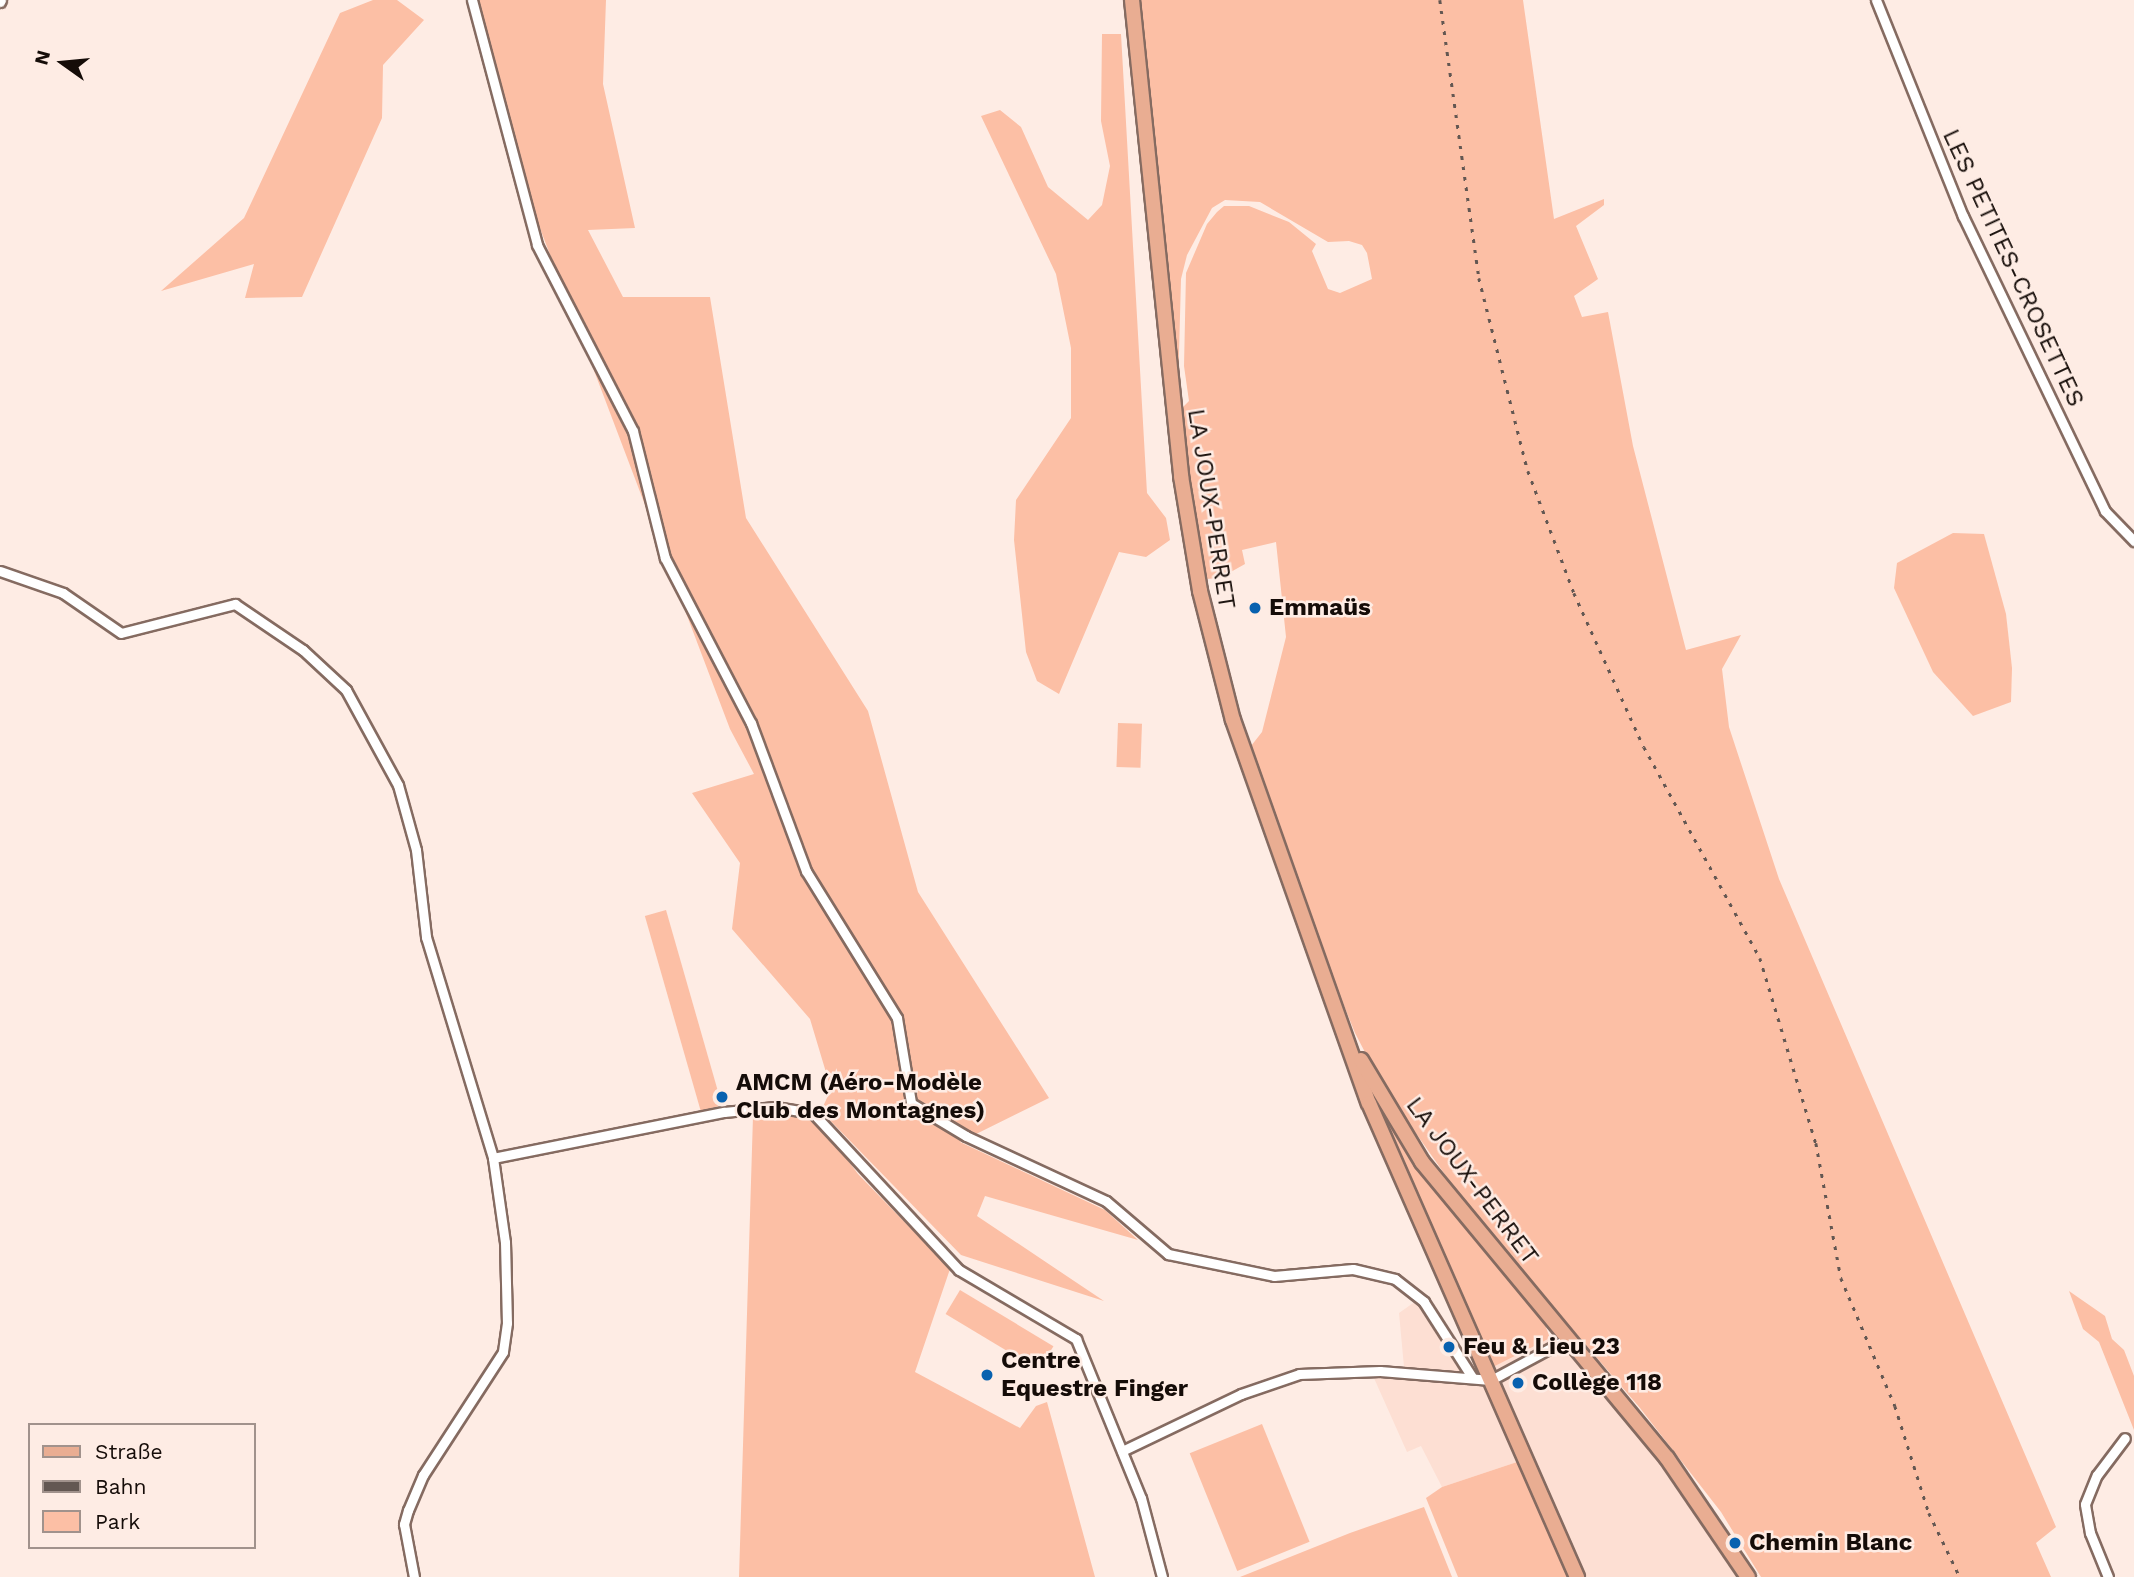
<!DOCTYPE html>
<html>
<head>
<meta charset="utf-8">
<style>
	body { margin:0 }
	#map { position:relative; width:2134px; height:1577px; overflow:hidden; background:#feece4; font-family:"Work Sans",sans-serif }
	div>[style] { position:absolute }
	.built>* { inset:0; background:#fddfd3 }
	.green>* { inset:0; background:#fcbfa5; transform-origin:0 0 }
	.roads { filter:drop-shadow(2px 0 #856b61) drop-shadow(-2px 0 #856b61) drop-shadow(0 2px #856b61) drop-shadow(0 -2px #856b61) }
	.street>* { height:9px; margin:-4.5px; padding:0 4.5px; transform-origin:4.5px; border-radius:4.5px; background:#fff }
	.primary>* { height:14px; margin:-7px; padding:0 7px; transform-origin:7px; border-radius:7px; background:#e9ad92 }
	.rail>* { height:2.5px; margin-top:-1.25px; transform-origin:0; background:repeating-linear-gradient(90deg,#635752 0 3.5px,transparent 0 10.5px) }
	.dots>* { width:19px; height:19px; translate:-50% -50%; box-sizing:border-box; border:4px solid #feece4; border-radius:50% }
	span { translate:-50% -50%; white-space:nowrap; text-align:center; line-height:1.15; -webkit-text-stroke:5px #feece4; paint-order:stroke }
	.street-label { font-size:24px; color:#150c08 }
	.poi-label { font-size:24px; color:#150c08; font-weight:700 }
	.left { translate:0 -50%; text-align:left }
	.legend { position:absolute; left:28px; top:1423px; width:228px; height:126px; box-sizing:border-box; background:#feece4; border:2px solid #a1928c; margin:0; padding:9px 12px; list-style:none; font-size:21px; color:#150c08 }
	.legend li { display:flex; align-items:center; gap:14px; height:35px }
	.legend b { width:35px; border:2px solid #a1928c }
	.north { position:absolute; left:28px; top:28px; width:70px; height:70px; -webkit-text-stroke:5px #feece4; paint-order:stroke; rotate:285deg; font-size:19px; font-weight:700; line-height:28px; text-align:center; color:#150c08 }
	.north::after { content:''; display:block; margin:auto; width:24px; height:32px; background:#150c08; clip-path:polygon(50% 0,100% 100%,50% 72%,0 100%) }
</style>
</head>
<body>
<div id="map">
	<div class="built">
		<div style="clip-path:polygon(1426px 1294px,1479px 1374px,1554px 1335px,1673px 1474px,1740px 1577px,1568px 1577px,1517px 1462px,1442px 1487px,1421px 1446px,1407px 1452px,1369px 1367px,1404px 1367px,1399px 1313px)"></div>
	</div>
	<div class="green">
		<div style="clip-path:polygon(373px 0,397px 0,424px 20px,383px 65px,382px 118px,302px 297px,245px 298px,254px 264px,161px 291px,244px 218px,340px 13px)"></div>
		<div style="clip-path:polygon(477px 0,606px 0,603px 84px,635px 228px,588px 230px,623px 297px,710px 297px,746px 518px,868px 711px,918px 892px,1049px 1098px,960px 1142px,1105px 1210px,1138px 1240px,985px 1196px,977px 1216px,1104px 1301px,961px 1255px,821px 1111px,831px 1089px,810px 1019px,732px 929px,740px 863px,692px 793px,754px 774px,730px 729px,527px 194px)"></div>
		<div style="clip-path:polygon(1140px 0,1523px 0,1554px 219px,1604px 199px,1604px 205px,1576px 226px,1598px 279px,1574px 296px,1582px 317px,1608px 312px,1633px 446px,1686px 650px,1741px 635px,1722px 669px,1729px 727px,1779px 879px,2056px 1527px,2036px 1543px,2051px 1577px,1761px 1577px,1721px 1512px,1640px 1408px,1472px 1213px,1382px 1085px,1355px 1033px,1289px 868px,1251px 746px,1262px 732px,1286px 637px,1276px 542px,1242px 550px,1245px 564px,1220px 578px,1206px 579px,1178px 412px,1189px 401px,1184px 366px,1186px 273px,1207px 224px,1217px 212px,1224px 206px,1249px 206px,1289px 222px,1316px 244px,1312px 251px,1328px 289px,1340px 293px,1372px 279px,1367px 253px,1362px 245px,1349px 241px,1328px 242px,1260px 202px,1225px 200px,1212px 208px,1187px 255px,1181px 279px,1178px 391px)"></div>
		<div style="clip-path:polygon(1102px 34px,1121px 34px,1147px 493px,1166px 518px,1170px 540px,1146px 557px,1119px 552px,1059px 694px,1037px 681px,1026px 652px,1014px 540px,1016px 500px,1071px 418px,1071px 348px,1056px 274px,981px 116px,1000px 110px,1021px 127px,1048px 187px,1088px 220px,1102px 205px,1110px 166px,1101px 121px)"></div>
		<div style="clip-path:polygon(1953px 533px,1984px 534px,2006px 614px,2012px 668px,2011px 702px,1973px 716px,1933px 672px,1894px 588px,1897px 563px)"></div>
		<div style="left:1118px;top:723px;width:24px;height:44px;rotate:2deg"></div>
		<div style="left:666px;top:910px;width:203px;height:22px;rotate:74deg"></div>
		<div style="clip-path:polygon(1374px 1099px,1410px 1158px,1544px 1322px,1550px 1338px,1491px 1368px)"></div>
		<div style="clip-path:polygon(787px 1114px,810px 1119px,824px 1128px,858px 1174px,950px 1269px,915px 1372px,1020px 1428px,1036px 1406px,1047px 1402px,1095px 1577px,739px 1577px,753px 1116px)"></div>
		<div style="left:960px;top:1290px;width:109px;height:28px;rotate:31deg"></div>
		<div style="clip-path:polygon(2069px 1291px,2105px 1316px,2112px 1339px,2124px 1350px,2134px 1376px,2134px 1430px,2099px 1342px,2083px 1329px)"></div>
		<div style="left:1262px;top:1424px;width:127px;height:78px;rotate:68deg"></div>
		<div style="clip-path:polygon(1517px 1462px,1568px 1577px,1458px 1577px,1426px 1498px,1442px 1487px)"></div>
		<div style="clip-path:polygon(1424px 1507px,1452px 1577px,1240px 1577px,1350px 1533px)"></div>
	</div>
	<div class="roads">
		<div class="street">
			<div style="left:472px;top:0;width:253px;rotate:75.1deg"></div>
			<div style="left:537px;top:245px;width:209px;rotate:62.7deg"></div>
			<div style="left:633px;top:431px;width:131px;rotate:75.9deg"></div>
			<div style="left:665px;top:558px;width:186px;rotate:62.5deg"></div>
			<div style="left:751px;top:723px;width:158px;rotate:69.6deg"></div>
			<div style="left:806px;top:871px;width:173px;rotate:58.2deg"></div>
			<div style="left:897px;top:1018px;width:86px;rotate:80.6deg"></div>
			<div style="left:911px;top:1103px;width:64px;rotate:31deg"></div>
			<div style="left:966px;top:1136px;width:154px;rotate:24.9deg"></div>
			<div style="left:1106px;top:1201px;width:82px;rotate:40.5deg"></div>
			<div style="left:1168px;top:1254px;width:108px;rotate:11.7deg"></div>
			<div style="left:1274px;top:1276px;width:79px;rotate:-5.1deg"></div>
			<div style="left:1353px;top:1269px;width:43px;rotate:13.4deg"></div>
			<div style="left:1395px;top:1279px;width:37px;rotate:38deg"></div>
			<div style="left:1424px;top:1302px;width:89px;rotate:57.4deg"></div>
			<div style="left:1876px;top:0;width:233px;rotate:68.1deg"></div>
			<div style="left:1963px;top:216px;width:327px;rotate:64.3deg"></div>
			<div style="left:2105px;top:511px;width:42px;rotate:46deg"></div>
			<div style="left:0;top:2px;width:2px;rotate:-63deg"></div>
			<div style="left:0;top:571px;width:67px;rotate:19.2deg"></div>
			<div style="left:63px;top:593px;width:70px;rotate:34.6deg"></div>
			<div style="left:121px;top:633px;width:118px;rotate:-14.3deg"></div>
			<div style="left:235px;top:604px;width:82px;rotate:34.1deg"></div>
			<div style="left:303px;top:650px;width:59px;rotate:42.9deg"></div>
			<div style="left:346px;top:690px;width:108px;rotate:61.3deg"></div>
			<div style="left:398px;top:785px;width:67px;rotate:74.5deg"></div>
			<div style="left:416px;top:850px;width:88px;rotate:83.4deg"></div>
			<div style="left:426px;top:937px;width:231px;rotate:73.1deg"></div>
			<div style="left:493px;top:1158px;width:85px;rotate:81.9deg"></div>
			<div style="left:505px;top:1242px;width:81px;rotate:88.6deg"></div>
			<div style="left:507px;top:1323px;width:29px;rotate:98deg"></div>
			<div style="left:503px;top:1352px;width:147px;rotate:123deg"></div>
			<div style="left:423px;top:1475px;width:38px;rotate:113deg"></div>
			<div style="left:408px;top:1510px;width:15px;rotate:106deg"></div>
			<div style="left:404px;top:1524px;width:54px;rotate:79.3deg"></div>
			<div style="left:493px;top:1158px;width:236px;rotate:-11.3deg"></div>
			<div style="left:724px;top:1112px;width:51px;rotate:-5.6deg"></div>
			<div style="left:775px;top:1107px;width:38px;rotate:9deg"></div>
			<div style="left:813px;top:1113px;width:214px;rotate:47.1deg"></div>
			<div style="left:959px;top:1270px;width:136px;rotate:30.5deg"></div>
			<div style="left:1076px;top:1339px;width:172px;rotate:67.8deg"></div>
			<div style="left:1141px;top:1498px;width:82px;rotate:75.1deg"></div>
			<div style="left:1122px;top:1451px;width:132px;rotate:-25.6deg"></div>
			<div style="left:1241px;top:1394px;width:61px;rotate:-19deg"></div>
			<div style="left:1299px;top:1374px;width:81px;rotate:-2.1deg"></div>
			<div style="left:1380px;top:1371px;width:111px;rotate:4.6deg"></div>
			<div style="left:1491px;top:1380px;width:86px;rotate:-28.3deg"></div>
			<div style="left:2108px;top:1577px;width:48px;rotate:-112.2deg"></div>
			<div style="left:2090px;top:1533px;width:29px;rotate:-100deg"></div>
			<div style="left:2085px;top:1504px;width:31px;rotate:-68deg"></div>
			<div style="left:2097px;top:1475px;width:46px;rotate:-52.9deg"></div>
		</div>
		<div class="primary">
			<div style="left:1132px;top:0;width:479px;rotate:84.1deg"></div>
			<div style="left:1181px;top:476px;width:117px;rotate:80.6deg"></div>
			<div style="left:1200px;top:591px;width:133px;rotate:75.7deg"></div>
			<div style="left:1233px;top:720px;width:406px;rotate:70.5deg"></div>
			<div style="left:1369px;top:1103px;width:518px;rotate:66.31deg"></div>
			<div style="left:1361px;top:1060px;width:119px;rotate:59.1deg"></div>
			<div style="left:1422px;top:1162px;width:384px;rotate:50.4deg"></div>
			<div style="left:1667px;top:1458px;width:144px;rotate:55.8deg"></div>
		</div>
	</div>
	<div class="rail">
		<div style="left:1440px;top:0;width:281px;rotate:82deg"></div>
		<div style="left:1479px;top:278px;width:199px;rotate:75.8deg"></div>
		<div style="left:1528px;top:471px;width:130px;rotate:69.3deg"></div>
		<div style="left:1574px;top:593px;width:169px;rotate:65.6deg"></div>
		<div style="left:1644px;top:747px;width:241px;rotate:61.2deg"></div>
		<div style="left:1760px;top:958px;width:193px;rotate:73.2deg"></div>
		<div style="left:1816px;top:1143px;width:137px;rotate:79.5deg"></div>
		<div style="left:1841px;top:1278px;width:139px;rotate:67.1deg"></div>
		<div style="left:1895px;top:1406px;width:112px;rotate:72.4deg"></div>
		<div style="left:1929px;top:1513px;width:71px;rotate:64.2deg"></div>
	</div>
	<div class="dots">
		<div style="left:1255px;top:608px;background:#0861af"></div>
		<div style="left:722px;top:1097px;background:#0861af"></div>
		<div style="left:1449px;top:1347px;background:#0861af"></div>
		<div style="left:987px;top:1375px;background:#0861af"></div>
		<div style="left:1518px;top:1383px;background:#0861af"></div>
		<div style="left:1735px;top:1543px;background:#0861af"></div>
	</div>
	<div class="street-label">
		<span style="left:2013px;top:268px;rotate:65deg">LES PETITES-CROSETTES</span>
		<span style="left:1211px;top:509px;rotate:81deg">LA JOUX-PERRET</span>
		<span style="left:1472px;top:1181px;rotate:53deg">LA JOUX-PERRET</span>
	</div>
	<div class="poi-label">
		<span class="left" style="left:1269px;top:608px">Emmaüs</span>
		<span class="left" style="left:736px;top:1097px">AMCM (Aéro-Modèle<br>Club des Montagnes)</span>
		<span class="left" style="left:1463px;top:1347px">Feu &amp; Lieu 23</span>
		<span class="left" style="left:1001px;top:1375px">Centre<br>Equestre Finger</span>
		<span class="left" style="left:1532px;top:1383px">Collège 118</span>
		<span class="left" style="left:1749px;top:1543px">Chemin Blanc</span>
	</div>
	<ul class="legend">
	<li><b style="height:9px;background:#e9ad92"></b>Straße</li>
	<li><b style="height:9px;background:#635752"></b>Bahn</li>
	<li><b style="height:19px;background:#fcbfa5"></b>Park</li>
	</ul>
	<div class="north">N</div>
</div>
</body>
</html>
